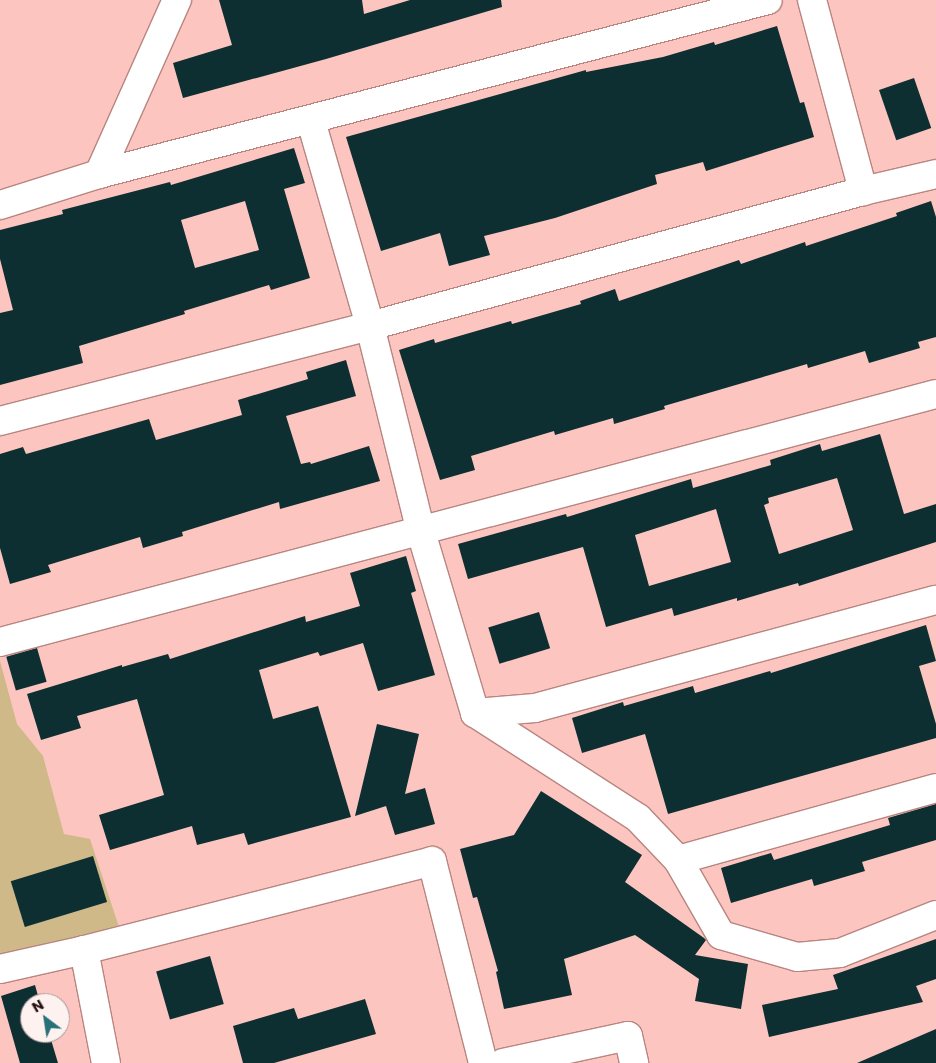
<!DOCTYPE html>
<html>
<head>
<meta charset="utf-8">
<style>
	body { margin:0 }
	#map { position:relative; width:936px; height:1063px; overflow:hidden; background:#fcc5bf; font-family:Poppins,sans-serif }
	div>[style] { position:absolute }
	.green>* { inset:0; background:#d0b988 }
	.building>* { inset:0; background:#0e2f32; transform-origin:0 0 }
	.roads { filter:drop-shadow(1px 0 #b88580) drop-shadow(-1px 0 #b88580) drop-shadow(0 1px #b88580) drop-shadow(0 -1px #b88580) }
	.street>* { height:28px; margin:-14px; padding:0 14px; transform-origin:14px; border-radius:14px; background:#fff }
	span { translate:-50% -50%; white-space:nowrap; text-align:center; line-height:1.15; -webkit-text-stroke:5px #fef2f1; paint-order:stroke }
	.north { position:absolute; left:20px; top:993px; width:50px; height:50px; box-sizing:border-box; background:#fef2f1; border:1px solid #a89998; border-radius:50%; rotate:329deg; font-size:14px; font-weight:700; line-height:20px; text-align:center; color:#261312 }
	.north::after { content:''; display:block; margin:auto; width:18px; height:22px; background:#277078; clip-path:polygon(50% 0,100% 100%,50% 72%,0 100%) }
</style>
</head>
<body>
<div id="map">
	<div class="green">
		<div style="clip-path:polygon(0 661px,17px 724px,43px 756px,64px 834px,90px 839px,121px 933px,0 960px)"></div>
	</div>
	<div class="building">
		<div style="clip-path:polygon(219px 0,362px 0,364px 14px,410px 0,501px 0,502px 7px,326px 59px,183px 98px,173px 63px,232px 45px)"></div>
		<div style="clip-path:polygon(777px 26px,800px 103px,804px 102px,814px 137px,706px 171px,703px 162px,655px 175px,657px 184px,555px 218px,484px 236px,490px 255px,449px 266px,440px 233px,381px 251px,346px 137px,586px 70px,586px 72px,663px 57px,714px 42px,715px 45px)"></div>
		<div style="left:914px;top:78px;width:53px;height:37px;rotate:71deg"></div>
		<div style="clip-path:polygon(evenodd,294px 148px,305px 183px,284px 189px,310px 278px,271px 290px,269px 285px,184px 311px,185px 314px,79px 346px,83px 363px,0 385px,0 313px,13px 310px,0 259px,0 230px,63px 214px,62px 210px,170px 182px,171px 185px,294px 148px,245px 201px,259px 250px,195px 268px,181px 220px,245px 201px)"></div>
		<div style="clip-path:polygon(931px 201px,936px 217px,936px 337px,918px 342px,920px 348px,869px 363px,865px 351px,808px 368px,807px 364px,664px 406px,665px 409px,614px 424px,613px 418px,555px 435px,554px 431px,471px 456px,475px 470px,440px 480px,399px 350px,434px 339px,435px 343px,511px 321px,512px 324px,581px 304px,580px 301px,615px 289px,619px 301px,739px 260px,741px 264px,805px 242px,806px 246px,897px 216px,896px 213px)"></div>
		<div style="clip-path:polygon(346px 360px,356px 396px,286px 416px,301px 464px,310px 462px,311px 464px,369px 446px,380px 481px,280px 509px,279px 502px,182px 532px,183px 536px,143px 548px,140px 537px,48px 565px,51px 572px,10px 584px,0 548px,0 454px,23px 447px,26px 454px,149px 419px,156px 440px,242px 415px,238px 400px,308px 379px,306px 372px)"></div>
		<div style="clip-path:polygon(evenodd,880px 434px,904px 514px,936px 504px,936px 542px,799px 586px,798px 583px,737px 601px,737px 598px,674px 616px,672px 608px,606px 627px,583px 547px,468px 579px,458px 544px,566px 514px,567px 517px,691px 479px,693px 488px,771px 465px,770px 460px,820px 444px,822px 451px,880px 434px,837px 478px,853px 530px,779px 554px,764px 505px,769px 503px,768px 498px,837px 478px,880px 434px,716px 509px,731px 562px,649px 586px,635px 535px,716px 509px)"></div>
		<div style="clip-path:polygon(406px 556px,416px 591px,411px 593px,435px 675px,378px 691px,363px 643px,320px 656px,318px 652px,259px 670px,273px 719px,318px 706px,351px 817px,248px 845px,244px 833px,197px 845px,192px 826px,110px 850px,99px 815px,164px 795px,137px 699px,77px 716px,81px 728px,41px 740px,27px 694px,122px 665px,122px 667px,168px 654px,170px 659px,305px 616px,306px 622px,360px 606px,350px 573px)"></div>
		<div style="left:539px;top:612px;width:38px;height:53px;rotate:73deg"></div>
		<div style="clip-path:polygon(926px 625px,936px 661px,919px 666px,936px 724px,936px 738px,668px 814px,645px 734px,582px 753px,572px 718px,623px 702px,624px 706px,693px 686px,695px 693px,770px 671px,771px 673px)"></div>
		<div style="left:37px;top:648px;width:35px;height:32px;rotate:74deg"></div>
		<div style="clip-path:polygon(377px 724px,419px 734px,405px 794px,425px 788px,435px 824px,395px 835px,386px 806px,355px 816px)"></div>
		<div style="clip-path:polygon(541px 791px,642px 855px,625px 882px,704px 938px,706px 940px,695px 955px,748px 964px,741px 1009px,695px 1001px,699px 979px,635px 935px,564px 959px,572px 995px,504px 1009px,496px 972px,498px 971px,477px 897px,473px 898px,460px 849px,514px 835px)"></div>
		<div style="clip-path:polygon(936px 804px,936px 840px,862px 862px,865px 871px,814px 886px,812px 879px,731px 903px,721px 868px,771px 853px,774px 860px,890px 825px,888px 818px)"></div>
		<div style="left:93px;top:856px;width:48px;height:86px;rotate:73deg"></div>
		<div style="clip-path:polygon(936px 939px,936px 979px,916px 986px,923px 1002px,769px 1037px,762px 1005px,838px 989px,833px 975px)"></div>
		<div style="left:210px;top:956px;width:50px;height:56px;rotate:74deg"></div>
		<div style="clip-path:polygon(35px 985px,40px 1003px,30px 1003px,30px 1033px,49px 1033px,58px 1063px,20px 1063px,1px 996px)"></div>
		<div style="clip-path:polygon(365px 999px,376px 1034px,274px 1063px,243px 1063px,233px 1026px,294px 1008px,298px 1019px)"></div>
		<div style="clip-path:polygon(936px 1029px,936px 1063px,857px 1063px)"></div>
	</div>
	<div class="roads">
		<div class="street">
			<div style="left:812px;top:0;width:198px;rotate:75deg"></div>
			<div style="left:311px;top:121px;width:213px;rotate:73.9deg"></div>
			<div style="left:370px;top:326px;width:212px;rotate:76.1deg"></div>
			<div style="left:421px;top:532px;width:189px;rotate:73.4deg"></div>
			<div style="left:475px;top:713px;width:194px;rotate:32.8deg"></div>
			<div style="left:638px;top:818px;width:58px;rotate:46.4deg"></div>
			<div style="left:678px;top:860px;width:86px;rotate:60.2deg"></div>
			<div style="left:721px;top:935px;width:79px;rotate:16.1deg"></div>
			<div style="left:797px;top:957px;width:43px;rotate:-5.3deg"></div>
			<div style="left:840px;top:953px;width:103px;rotate:-21.6deg"></div>
			<div style="left:99px;top:174px;width:191px;rotate:-65.9deg"></div>
			<div style="left:0;top:205px;width:104px;rotate:-17.4deg"></div>
			<div style="left:99px;top:174px;width:691px;rotate:-14.58deg"></div>
			<div style="left:0;top:421px;width:382px;rotate:-14.4deg"></div>
			<div style="left:370px;top:326px;width:511px;rotate:-15.31deg"></div>
			<div style="left:863px;top:191px;width:75px;rotate:-13.1deg"></div>
			<div style="left:0;top:642px;width:968px;rotate:-14.84deg"></div>
			<div style="left:475px;top:713px;width:60px;rotate:-4.8deg"></div>
			<div style="left:535px;top:708px;width:415px;rotate:-15.1deg"></div>
			<div style="left:678px;top:860px;width:268px;rotate:-15.6deg"></div>
			<div style="left:84px;top:950px;width:115px;rotate:79deg"></div>
			<div style="left:0;top:969px;width:86px;rotate:-12.7deg"></div>
			<div style="left:84px;top:950px;width:359px;rotate:-14.3deg"></div>
			<div style="left:432px;top:861px;width:208px;rotate:75.8deg"></div>
			<div style="left:503px;top:1063px;width:128px;rotate:-12.2deg"></div>
			<div style="left:628px;top:1036px;width:28px;rotate:77deg"></div>
		</div>
	</div>
	<div class="north">N</div>
</div>
</body>
</html>
